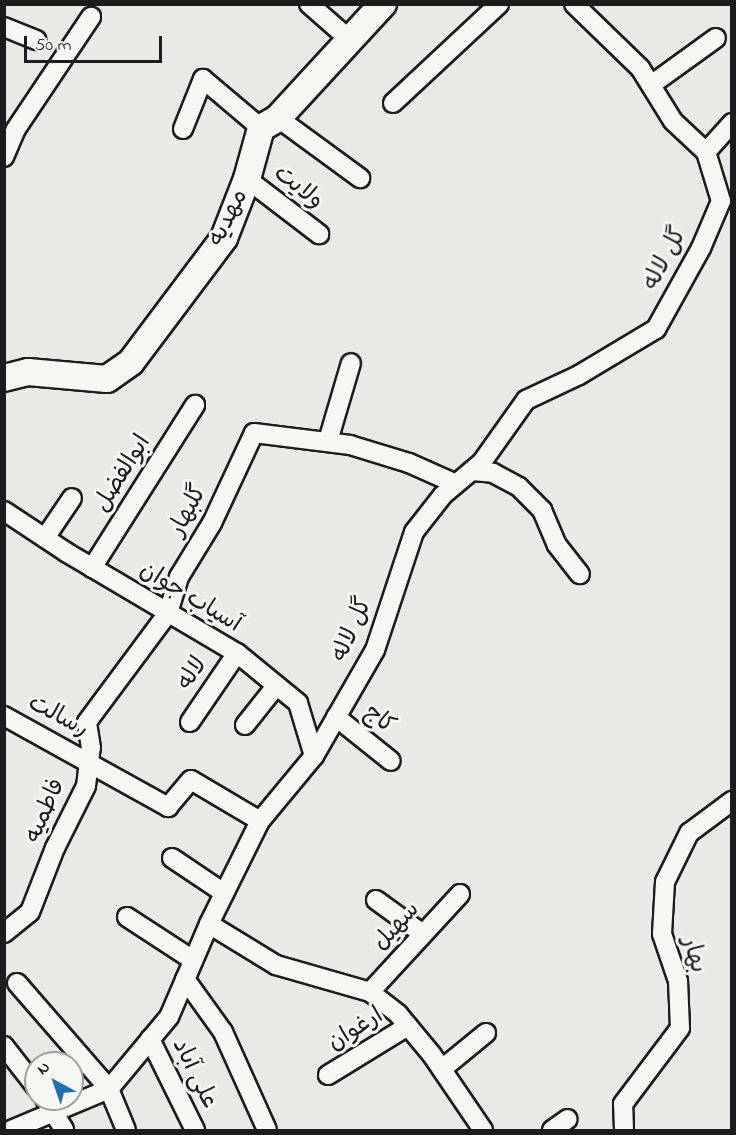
<!DOCTYPE html>
<html>
<head>
<meta charset="utf-8">
<style>
	body { margin:0 }
	#map { position:relative; width:736px; height:1135px; overflow:hidden; background:#e9e9e5; font-family:"Indie Flower","Playpen Sans Arabic",sans-serif }
	div>[style] { position:absolute }
	.roads { filter:drop-shadow(2px 0 #1c1c1c) drop-shadow(-2px 0 #1c1c1c) drop-shadow(0 2px #1c1c1c) drop-shadow(0 -2px #1c1c1c) }
	.street>* { height:18px; margin:-9px; padding:0 9px; transform-origin:9px; border-radius:9px; background:#f6f6f2 }
	.secondary>* { height:26px; margin:-13px; padding:0 13px; transform-origin:13px; border-radius:13px; background:#f6f6f2 }
	span { translate:-50% -50%; white-space:nowrap; text-align:center; line-height:1.15; -webkit-text-stroke:6px #f6f6f2; paint-order:stroke }
	.street-label { font-size:24px; color:#1c1c1c }
	.frame { position:absolute; inset:0; border:6px solid #1c1c1c; pointer-events:none }
	.north { position:absolute; left:24px; top:1051px; width:60px; height:60px; box-sizing:border-box; background:#f6f6f2; border:2px solid #9f9f9c; border-radius:50%; rotate:320deg; font-size:16px; font-weight:700; line-height:24px; text-align:center; color:#1c1c1c }
	.north::after { content:''; display:block; margin:auto; width:21px; height:27px; background:#1f6fb2; clip-path:polygon(50% 0,100% 100%,50% 72%,0 100%) }
	.scale { position:absolute; left:24px; top:36px; width:138px; height:27px; box-sizing:border-box; border:3px solid #1c1c1c; border-top:0; padding-left:8px; font-size:18px; line-height:21px; white-space:nowrap; color:#1c1c1c; -webkit-text-stroke:4px #f6f6f2; paint-order:stroke }
</style>
</head>
<body>
<div id="map">
	<div class="roads">
		<div class="street">
			<div style="left:309px;top:4px;width:55px;rotate:41.3deg"></div>
			<div style="left:4px;top:27px;width:35px;rotate:22deg"></div>
			<div style="left:651px;top:85px;width:80px;rotate:-35.9deg"></div>
			<div style="left:393px;top:103px;width:145px;rotate:-43deg"></div>
			<div style="left:278px;top:118px;width:102px;rotate:36.2deg"></div>
			<div style="left:183px;top:129px;width:54px;rotate:-68.2deg"></div>
			<div style="left:203px;top:79px;width:76px;rotate:40.2deg"></div>
			<div style="left:706px;top:152px;width:39px;rotate:-48deg"></div>
			<div style="left:4px;top:157px;width:30px;rotate:-67deg"></div>
			<div style="left:16px;top:129px;width:135px;rotate:-56.2deg"></div>
			<div style="left:247px;top:179px;width:91px;rotate:37.4deg"></div>
			<div style="left:328px;top:441px;width:81px;rotate:-73.6deg"></div>
			<div style="left:472px;top:471px;width:21px;rotate:5deg"></div>
			<div style="left:493px;top:473px;width:30px;rotate:28deg"></div>
			<div style="left:519px;top:487px;width:33px;rotate:45deg"></div>
			<div style="left:542px;top:510px;width:38px;rotate:67deg"></div>
			<div style="left:557px;top:545px;width:37px;rotate:52deg"></div>
			<div style="left:4px;top:511px;width:74px;rotate:33.5deg"></div>
			<div style="left:66px;top:552px;width:199px;rotate:30.6deg"></div>
			<div style="left:237px;top:653px;width:79px;rotate:39.3deg"></div>
			<div style="left:298px;top:703px;width:55px;rotate:73.2deg"></div>
			<div style="left:45px;top:538px;width:48px;rotate:-56deg"></div>
			<div style="left:92px;top:568px;width:193px;rotate:-57.7deg"></div>
			<div style="left:4px;top:716px;width:188px;rotate:29deg"></div>
			<div style="left:168px;top:807px;width:35px;rotate:-50deg"></div>
			<div style="left:191px;top:780px;width:80px;rotate:30.7deg"></div>
			<div style="left:336px;top:717px;width:70px;rotate:38.7deg"></div>
			<div style="left:190px;top:722px;width:83px;rotate:-55.7deg"></div>
			<div style="left:245px;top:725px;width:50px;rotate:-51.5deg"></div>
			<div style="left:172px;top:858px;width:63px;rotate:33.9deg"></div>
			<div style="left:376px;top:900px;width:58px;rotate:35.9deg"></div>
			<div style="left:127px;top:917px;width:79px;rotate:33.1deg"></div>
			<div style="left:209px;top:924px;width:79px;rotate:31.5deg"></div>
			<div style="left:276px;top:965px;width:98px;rotate:16deg"></div>
			<div style="left:370px;top:992px;width:36px;rotate:38deg"></div>
			<div style="left:398px;top:1014px;width:53px;rotate:50.3deg"></div>
			<div style="left:432px;top:1055px;width:91px;rotate:55.8deg"></div>
			<div style="left:4px;top:933px;width:33px;rotate:-39deg"></div>
			<div style="left:30px;top:912px;width:69px;rotate:-68.7deg"></div>
			<div style="left:55px;top:848px;width:69px;rotate:-63.4deg"></div>
			<div style="left:86px;top:786px;width:38px;rotate:-83deg"></div>
			<div style="left:91px;top:748px;width:26px;rotate:-99deg"></div>
			<div style="left:87px;top:722px;width:136px;rotate:-53.4deg"></div>
			<div style="left:168px;top:613px;width:38px;rotate:-73deg"></div>
			<div style="left:179px;top:577px;width:63px;rotate:-58.6deg"></div>
			<div style="left:212px;top:523px;width:99px;rotate:-65deg"></div>
			<div style="left:254px;top:433px;width:97px;rotate:7.1deg"></div>
			<div style="left:350px;top:445px;width:62px;rotate:17deg"></div>
			<div style="left:409px;top:463px;width:51px;rotate:24.1deg"></div>
			<div style="left:185px;top:979px;width:65px;rotate:54.4deg"></div>
			<div style="left:223px;top:1032px;width:107px;rotate:65.8deg"></div>
			<div style="left:17px;top:983px;width:140px;rotate:49deg"></div>
			<div style="left:109px;top:1089px;width:44px;rotate:67.5deg"></div>
			<div style="left:370px;top:992px;width:133px;rotate:-47.4deg"></div>
			<div style="left:150px;top:1039px;width:102px;rotate:63.7deg"></div>
			<div style="left:4px;top:1046px;width:52px;rotate:52deg"></div>
			<div style="left:442px;top:1069px;width:57px;rotate:-39.3deg"></div>
			<div style="left:328px;top:1075px;width:94px;rotate:-31.5deg"></div>
			<div style="left:45px;top:1099px;width:36px;rotate:58deg"></div>
			<div style="left:11px;top:1130px;width:106px;rotate:-22.7deg"></div>
			<div style="left:109px;top:1089px;width:94px;rotate:-50.2deg"></div>
			<div style="left:169px;top:1017px;width:101px;rotate:-66.7deg"></div>
			<div style="left:209px;top:924px;width:115px;rotate:-63.7deg"></div>
			<div style="left:260px;top:821px;width:85px;rotate:-50.3deg"></div>
			<div style="left:314px;top:756px;width:122px;rotate:-60.1deg"></div>
			<div style="left:375px;top:650px;width:124px;rotate:-71.7deg"></div>
			<div style="left:414px;top:532px;width:47px;rotate:-51.9deg"></div>
			<div style="left:443px;top:495px;width:51px;rotate:-40.2deg"></div>
			<div style="left:482px;top:462px;width:76px;rotate:-54.6deg"></div>
			<div style="left:526px;top:400px;width:59px;rotate:-25.3deg"></div>
			<div style="left:579px;top:375px;width:90px;rotate:-30.9deg"></div>
			<div style="left:656px;top:329px;width:93px;rotate:-60.9deg"></div>
			<div style="left:701px;top:248px;width:51px;rotate:-66.9deg"></div>
			<div style="left:721px;top:201px;width:51px;rotate:-107deg"></div>
			<div style="left:706px;top:152px;width:45px;rotate:-136.8deg"></div>
			<div style="left:673px;top:121px;width:62px;rotate:-121.9deg"></div>
			<div style="left:640px;top:68px;width:92px;rotate:-135.9deg"></div>
			<div style="left:552px;top:1130px;width:19px;rotate:-35deg"></div>
			<div style="left:624px;top:1130px;width:26px;rotate:-92deg"></div>
			<div style="left:623px;top:1104px;width:95px;rotate:-53.1deg"></div>
			<div style="left:680px;top:1028px;width:47px;rotate:-92.4deg"></div>
			<div style="left:678px;top:981px;width:50px;rotate:-108.8deg"></div>
			<div style="left:662px;top:934px;width:52px;rotate:-86.7deg"></div>
			<div style="left:665px;top:882px;width:55px;rotate:-63.9deg"></div>
			<div style="left:689px;top:833px;width:54px;rotate:-36.7deg"></div>
		</div>
		<div class="secondary">
			<div style="left:4px;top:378px;width:25px;rotate:-14deg"></div>
			<div style="left:28px;top:372px;width:79px;rotate:5.1deg"></div>
			<div style="left:107px;top:379px;width:29px;rotate:-35deg"></div>
			<div style="left:131px;top:362px;width:155px;rotate:-53.1deg"></div>
			<div style="left:224px;top:238px;width:63px;rotate:-68.7deg"></div>
			<div style="left:247px;top:179px;width:53px;rotate:-74.6deg"></div>
			<div style="left:261px;top:128px;width:20px;rotate:-30deg"></div>
			<div style="left:278px;top:118px;width:155px;rotate:-47.4deg"></div>
		</div>
	</div>
	<div class="street-label">
		<span style="left:298px;top:188px;rotate:38deg">ولایت</span>
		<span style="left:229px;top:218px;rotate:-64deg">مهدیه</span>
		<span style="left:666px;top:259px;rotate:-62deg">گل لاله</span>
		<span style="left:123px;top:474px;rotate:-58deg">ابوالفضل</span>
		<span style="left:189px;top:511px;rotate:-62deg">گلبهار</span>
		<span style="left:190px;top:598px;rotate:31deg">آسیاب جوان</span>
		<span style="left:353px;top:630px;rotate:-66deg">گل لاله</span>
		<span style="left:193px;top:674px;rotate:-56deg">لاله</span>
		<span style="left:58px;top:717px;rotate:28deg">رسالت</span>
		<span style="left:379px;top:720px;rotate:38deg">کاج</span>
		<span style="left:46px;top:811px;rotate:-66deg">فاطمیه</span>
		<span style="left:397px;top:927px;rotate:-48deg">سهیل</span>
		<span style="left:693px;top:955px;rotate:74deg">بهار</span>
		<span style="left:356px;top:1030px;rotate:-32deg">ارغوان</span>
		<span style="left:194px;top:1074px;rotate:64deg">علی آباد</span>
	</div>
	<div class="frame"></div>
	<div class="north">N</div>
	<div class="scale">50 m</div>
</div>
</body>
</html>
